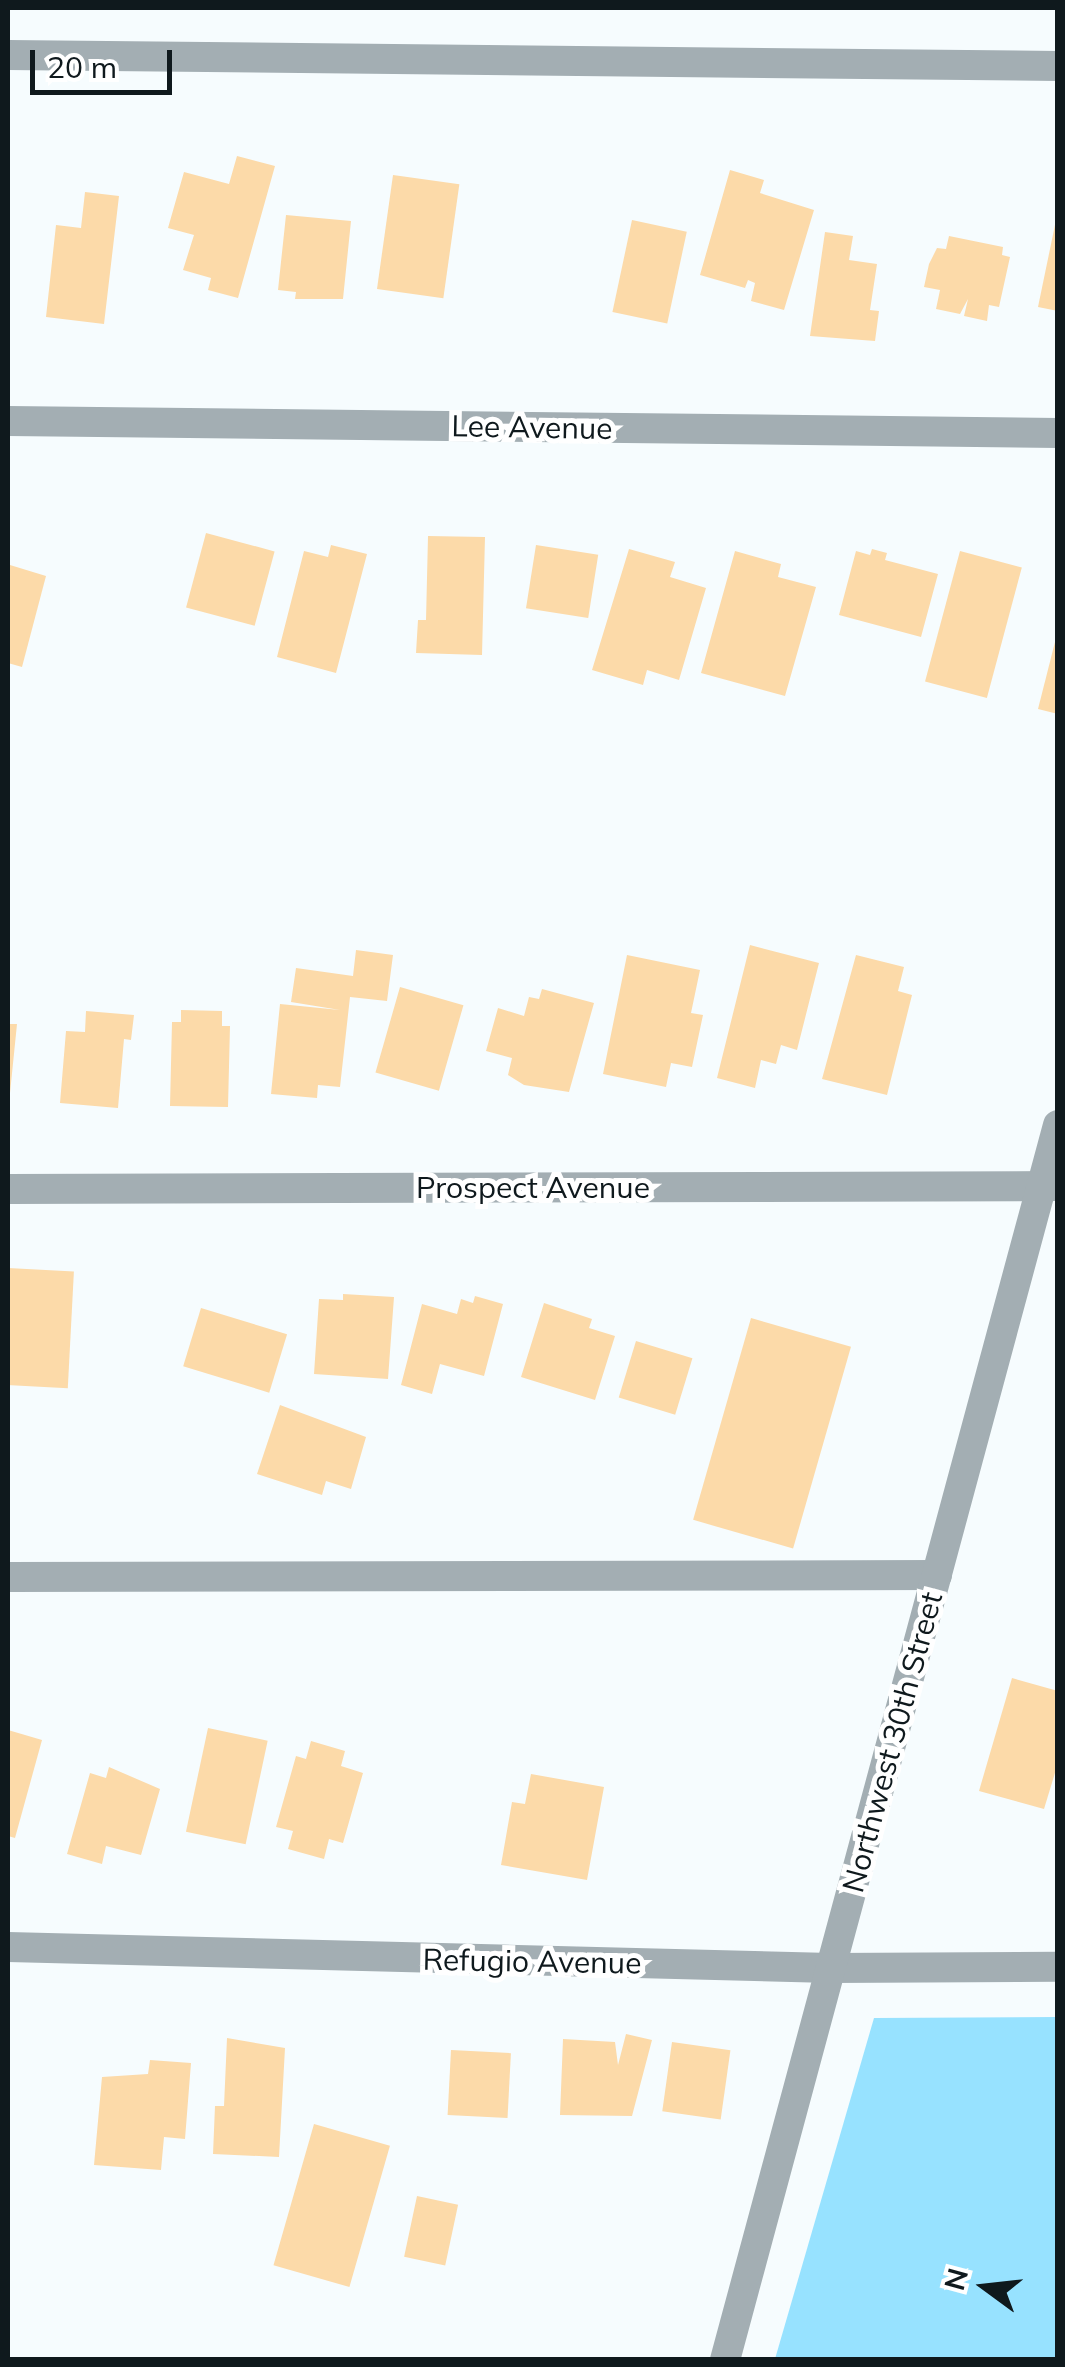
<!DOCTYPE html>
<html>
<head>
<meta charset="utf-8">
<style>
	body { margin:0 }
	#map { position:relative; width:1065px; height:2367px; overflow:hidden; background:#f6fcfe; font-family:Mulish,sans-serif }
	div>[style] { position:absolute }
	.green>* { inset:0; background:#97e2ff }
	.building>* { inset:0; background:#fcdaa9; transform-origin:0 0 }
	.minor>* { height:30px; margin:-15px; padding:0 15px; transform-origin:15px; border-radius:15px; background:#a3aeb3 }
	span { translate:-50% -50%; white-space:nowrap; text-align:center; line-height:1.15; -webkit-text-stroke:10px #fff; paint-order:stroke }
	.street-label { font-size:30px; color:#0f191d }
	.frame { position:absolute; inset:0; border:10px solid #0f191d; pointer-events:none }
	.north { position:absolute; left:935px; top:2237px; width:100px; height:100px; -webkit-text-stroke:8px #fff; paint-order:stroke; rotate:285deg; font-size:28px; font-weight:700; line-height:40px; text-align:center; color:#0f191d }
	.north::after { content:''; display:block; margin:auto; width:35px; height:45px; background:#0f191d; clip-path:polygon(50% 0,100% 100%,50% 72%,0 100%) }
	.scale { position:absolute; left:30px; top:50px; width:142px; height:45px; box-sizing:border-box; border:5px solid #0f191d; border-top:0; padding-left:12px; font-size:30px; line-height:35px; white-space:nowrap; color:#0f191d; -webkit-text-stroke:8px #fff; paint-order:stroke }
</style>
</head>
<body>
<div id="map">
	<div class="green">
		<div style="clip-path:polygon(1057px 2017px,1057px 2359px,775px 2359px,874px 2018px)"></div>
	</div>
	<div class="building">
		<div style="clip-path:polygon(237px 156px,275px 166px,238px 298px,208px 290px,211px 278px,183px 270px,194px 235px,168px 228px,184px 172px,229px 184px)"></div>
		<div style="clip-path:polygon(730px 170px,764px 180px,760px 193px,814px 210px,784px 310px,751px 301px,755px 283px,748px 280px,745px 288px,700px 275px)"></div>
		<div style="left:393px;top:175px;width:67px;height:115px;rotate:8deg"></div>
		<div style="clip-path:polygon(85px 192px,119px 196px,104px 324px,46px 317px,56px 225px,81px 228px)"></div>
		<div style="clip-path:polygon(286px 215px,351px 221px,343px 299px,295px 299px,296px 292px,278px 290px)"></div>
		<div style="left:632px;top:220px;width:56px;height:94px;rotate:12deg"></div>
		<div style="clip-path:polygon(1056px 220px,1058px 220px,1058px 311px,1038px 307px)"></div>
		<div style="clip-path:polygon(825px 232px,853px 236px,849px 260px,877px 264px,870px 310px,879px 311px,875px 341px,810px 336px)"></div>
		<div style="clip-path:polygon(949px 236px,1003px 247px,1002px 255px,1010px 257px,999px 307px,989px 305px,987px 321px,964px 316px,968px 299px,960px 314px,936px 309px,940px 290px,924px 287px,929px 264px,937px 248px,946px 249px)"></div>
		<div style="left:206px;top:533px;width:71px;height:77px;rotate:15deg"></div>
		<div style="clip-path:polygon(428px 536px,485px 537px,482px 655px,416px 653px,418px 620px,426px 620px)"></div>
		<div style="clip-path:polygon(331px 545px,367px 554px,336px 673px,277px 657px,304px 551px,328px 557px)"></div>
		<div style="left:536px;top:545px;width:63px;height:64px;rotate:9deg"></div>
		<div style="clip-path:polygon(629px 549px,675px 562px,670px 577px,706px 588px,679px 680px,647px 670px,643px 685px,592px 670px)"></div>
		<div style="clip-path:polygon(872px 549px,887px 553px,885px 560px,938px 574px,921px 637px,839px 615px,856px 551px,870px 555px)"></div>
		<div style="clip-path:polygon(735px 551px,781px 564px,778px 577px,816px 587px,785px 696px,701px 673px)"></div>
		<div style="left:960px;top:551px;width:64px;height:135px;rotate:15deg"></div>
		<div style="clip-path:polygon(10px 565px,46px 576px,22px 667px,8px 663px)"></div>
		<div style="clip-path:polygon(1056px 638px,1058px 638px,1058px 714px,1038px 709px)"></div>
		<div style="clip-path:polygon(750px 945px,819px 963px,797px 1050px,781px 1045px,776px 1064px,761px 1060px,755px 1088px,717px 1078px)"></div>
		<div style="clip-path:polygon(356px 950px,393px 955px,387px 1001px,350px 997px,340px 1087px,318px 1085px,317px 1098px,271px 1094px,280px 1004px,340px 1010px,291px 1002px,296px 968px,353px 976px)"></div>
		<div style="clip-path:polygon(627px 955px,700px 970px,691px 1013px,703px 1015px,692px 1067px,671px 1063px,666px 1087px,603px 1074px)"></div>
		<div style="clip-path:polygon(856px 955px,904px 967px,898px 991px,912px 995px,887px 1095px,822px 1079px)"></div>
		<div style="left:400px;top:987px;width:66px;height:89px;rotate:16deg"></div>
		<div style="clip-path:polygon(542px 989px,594px 1003px,569px 1092px,524px 1085px,508px 1075px,512px 1058px,486px 1051px,498px 1008px,524px 1016px,529px 997px,539px 999px)"></div>
		<div style="clip-path:polygon(181px 1010px,222px 1011px,222px 1026px,230px 1026px,228px 1107px,170px 1106px,172px 1022px,181px 1022px)"></div>
		<div style="clip-path:polygon(86px 1011px,134px 1015px,131px 1040px,124px 1039px,118px 1108px,60px 1103px,66px 1031px,85px 1032px)"></div>
		<div style="clip-path:polygon(8px 1024px,17px 1024px,10px 1093px,8px 1093px)"></div>
		<div style="left:8px;top:1268px;width:66px;height:117px;rotate:3deg"></div>
		<div style="clip-path:polygon(343px 1294px,394px 1297px,388px 1379px,314px 1374px,319px 1299px,343px 1300px)"></div>
		<div style="clip-path:polygon(475px 1296px,503px 1304px,484px 1376px,440px 1364px,432px 1394px,401px 1385px,422px 1304px,457px 1314px,461px 1299px,473px 1303px)"></div>
		<div style="clip-path:polygon(544px 1303px,592px 1319px,589px 1328px,615px 1336px,595px 1400px,521px 1377px)"></div>
		<div style="left:201px;top:1308px;width:90px;height:61px;rotate:17deg"></div>
		<div style="left:751px;top:1318px;width:104px;height:210px;rotate:16deg"></div>
		<div style="left:636px;top:1341px;width:59px;height:59px;rotate:17deg"></div>
		<div style="clip-path:polygon(280px 1405px,366px 1437px,351px 1489px,326px 1481px,322px 1495px,257px 1474px)"></div>
		<div style="clip-path:polygon(1012px 1678px,1058px 1691px,1058px 1763px,1044px 1809px,979px 1791px)"></div>
		<div style="left:208px;top:1728px;width:61px;height:106px;rotate:12deg"></div>
		<div style="clip-path:polygon(8px 1730px,42px 1740px,15px 1838px,8px 1836px)"></div>
		<div style="clip-path:polygon(311px 1741px,345px 1751px,341px 1766px,363px 1773px,343px 1843px,329px 1839px,324px 1859px,288px 1849px,293px 1831px,276px 1827px,296px 1756px,306px 1759px)"></div>
		<div style="clip-path:polygon(109px 1767px,160px 1789px,141px 1855px,106px 1846px,102px 1864px,67px 1854px,90px 1773px,106px 1778px)"></div>
		<div style="clip-path:polygon(531px 1774px,604px 1787px,587px 1880px,501px 1865px,512px 1802px,525px 1804px)"></div>
		<div style="clip-path:polygon(626px 2034px,652px 2040px,632px 2116px,560px 2115px,563px 2039px,615px 2042px,618px 2065px)"></div>
		<div style="clip-path:polygon(227px 2038px,285px 2048px,279px 2157px,213px 2154px,215px 2106px,224px 2106px)"></div>
		<div style="left:672px;top:2042px;width:59px;height:70px;rotate:8deg"></div>
		<div style="left:451px;top:2050px;width:60px;height:65px;rotate:3deg"></div>
		<div style="clip-path:polygon(150px 2060px,191px 2063px,185px 2139px,164px 2137px,161px 2170px,94px 2165px,102px 2077px,148px 2074px)"></div>
		<div style="left:314px;top:2124px;width:79px;height:147px;rotate:16deg"></div>
		<div style="left:417px;top:2196px;width:42px;height:62px;rotate:12deg"></div>
	</div>
	<div class="minor">
		<div style="left:8px;top:55px;width:1050px;rotate:0.6deg"></div>
		<div style="left:8px;top:421px;width:1050px;rotate:0.65deg"></div>
		<div style="left:8px;top:1189px;width:1050px;rotate:-0.16deg"></div>
		<div style="left:8px;top:1577px;width:929px;rotate:-0.12deg"></div>
		<div style="left:8px;top:1947px;width:823px;rotate:1.46deg"></div>
		<div style="left:831px;top:1968px;width:227px;rotate:-0.3deg"></div>
		<div style="left:725px;top:2360px;width:1279px;rotate:-74.91deg"></div>
	</div>
	<div class="street-label">
		<span style="left:532px;top:427px;rotate:1deg">Lee Avenue</span>
		<span style="left:533px;top:1187px">Prospect Avenue</span>
		<span style="left:892px;top:1742px;rotate:-75deg">Northwest 30th Street</span>
		<span style="left:532px;top:1961px;rotate:1deg">Refugio Avenue</span>
	</div>
	<div class="frame"></div>
	<div class="north">N</div>
	<div class="scale">20 m</div>
</div>
</body>
</html>
